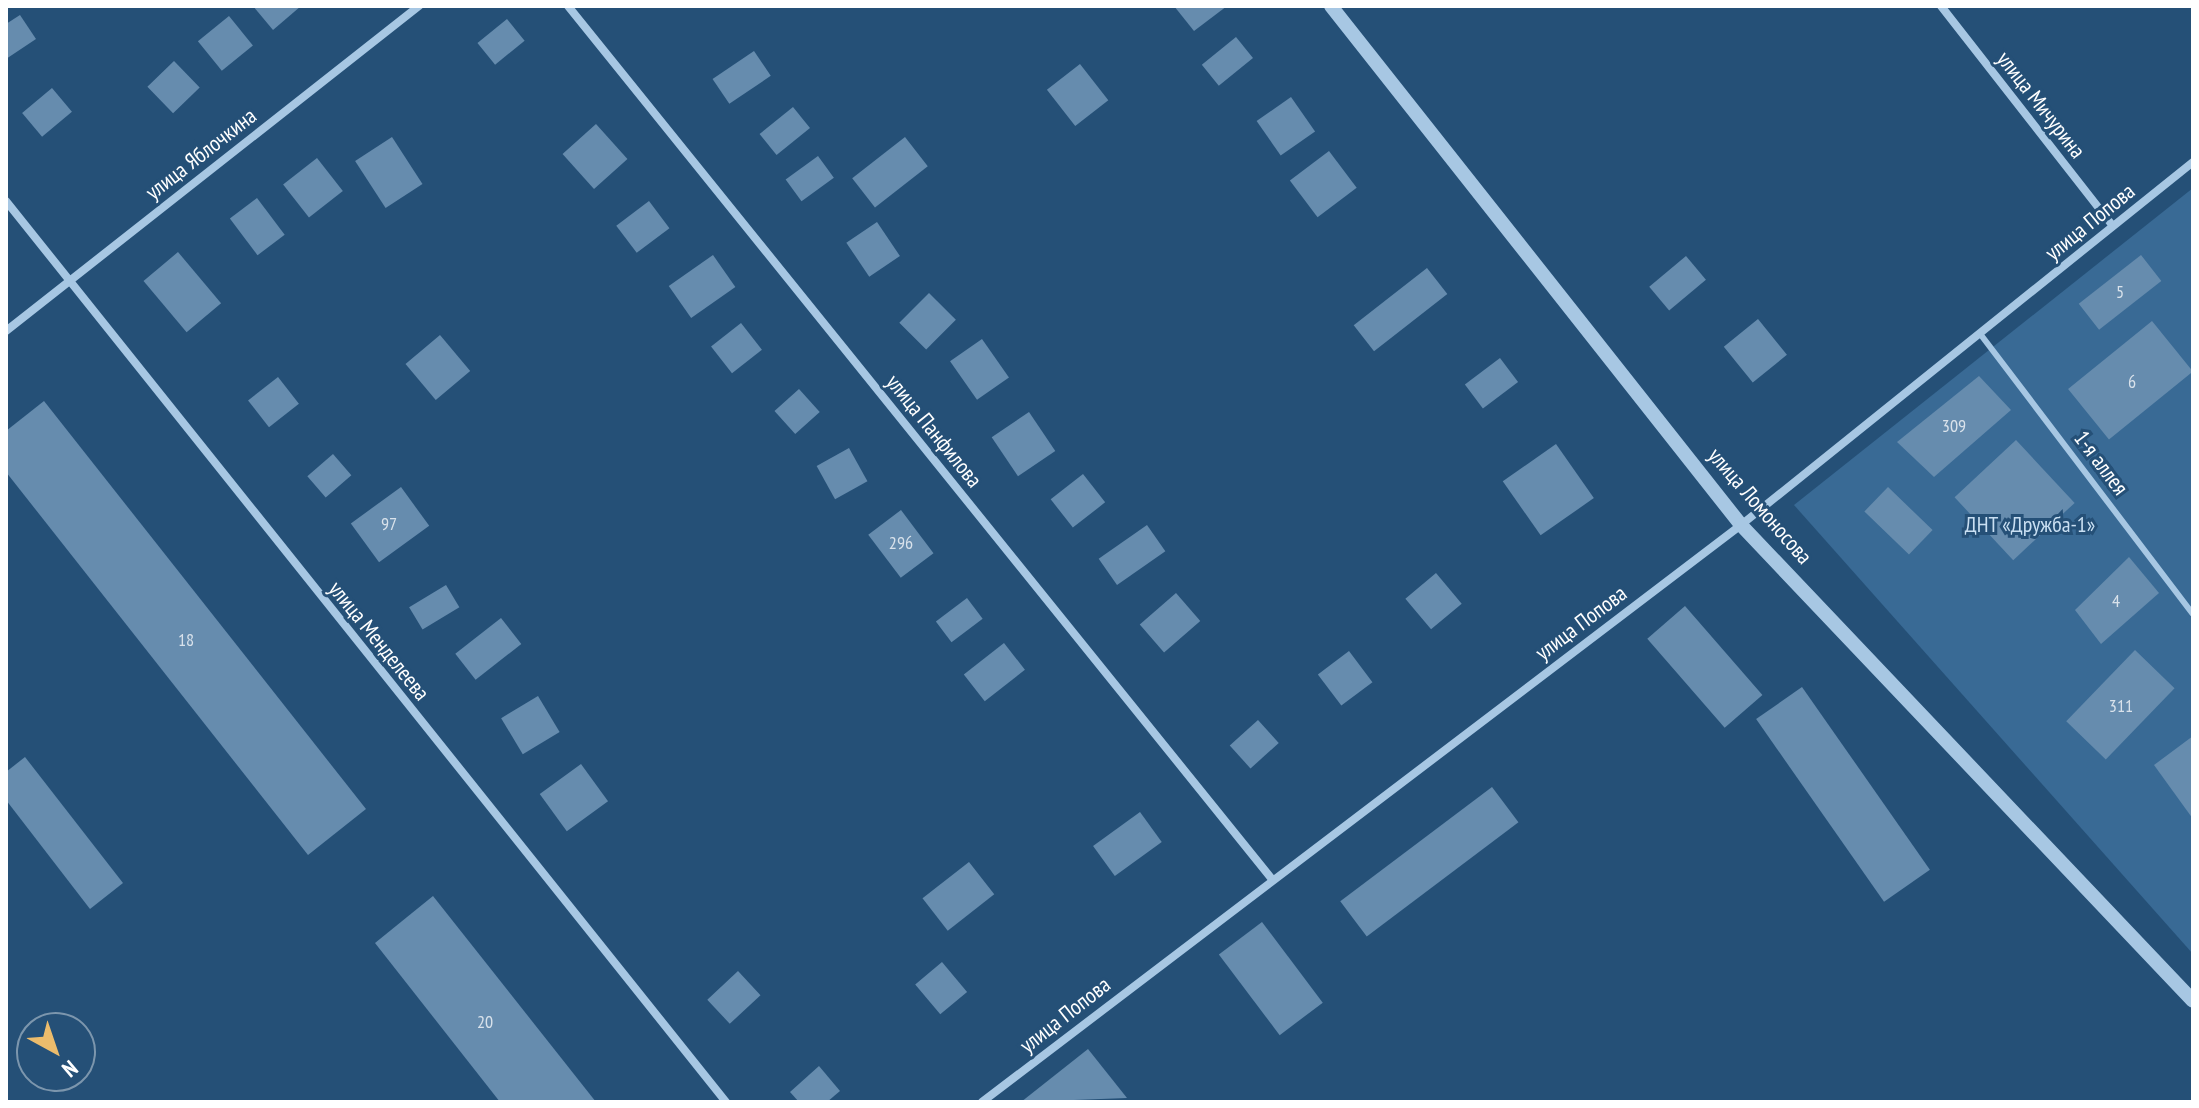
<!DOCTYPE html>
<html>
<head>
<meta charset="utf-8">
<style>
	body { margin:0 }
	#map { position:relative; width:2199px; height:1108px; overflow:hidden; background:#255077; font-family:"PT Sans Narrow",sans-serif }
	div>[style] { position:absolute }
	.green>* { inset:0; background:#396a95 }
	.building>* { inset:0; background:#668cae; transform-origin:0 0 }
	.service>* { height:6px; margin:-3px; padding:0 3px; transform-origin:3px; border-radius:3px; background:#a7c7e3 }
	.minor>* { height:8px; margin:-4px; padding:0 4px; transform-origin:4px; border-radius:4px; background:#a7c7e3 }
	.tertiary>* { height:14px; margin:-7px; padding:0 7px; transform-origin:7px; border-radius:7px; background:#a7c7e3 }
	span { translate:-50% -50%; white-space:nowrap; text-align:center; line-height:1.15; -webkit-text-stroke:6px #255077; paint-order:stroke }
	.number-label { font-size:18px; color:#d9e2eb }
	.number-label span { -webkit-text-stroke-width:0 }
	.street-label { font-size:22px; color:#fff }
	.park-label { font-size:22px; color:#c9dff2 }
	.frame { position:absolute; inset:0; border:8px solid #fff; pointer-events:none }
	.north { position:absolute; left:16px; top:1012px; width:80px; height:80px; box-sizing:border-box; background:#255077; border:2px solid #7c96ad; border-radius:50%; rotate:140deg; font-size:22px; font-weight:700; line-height:32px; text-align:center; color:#fff }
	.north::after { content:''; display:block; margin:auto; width:28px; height:36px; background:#ecbc6c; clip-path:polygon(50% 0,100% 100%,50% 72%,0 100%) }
</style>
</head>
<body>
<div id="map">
	<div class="green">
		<div style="clip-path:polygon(2193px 188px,2193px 954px,1794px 505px)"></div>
	</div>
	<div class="building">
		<div style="clip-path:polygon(253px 6px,301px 6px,273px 30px)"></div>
		<div style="clip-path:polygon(1174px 6px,1227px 6px,1194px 31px)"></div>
		<div style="clip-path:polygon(20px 15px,36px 39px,6px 59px,6px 24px)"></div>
		<div style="left:229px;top:16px;width:38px;height:40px;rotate:51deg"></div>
		<div style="left:507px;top:19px;width:28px;height:38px;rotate:51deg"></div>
		<div style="left:1236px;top:37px;width:27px;height:44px;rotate:51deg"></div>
		<div style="left:754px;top:51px;width:30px;height:50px;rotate:56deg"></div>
		<div style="left:174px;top:61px;width:37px;height:37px;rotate:46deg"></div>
		<div style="left:1080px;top:64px;width:46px;height:42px;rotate:52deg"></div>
		<div style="left:52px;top:88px;width:31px;height:39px;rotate:50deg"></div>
		<div style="left:1291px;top:97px;width:42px;height:42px;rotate:55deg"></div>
		<div style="left:793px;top:107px;width:27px;height:43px;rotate:51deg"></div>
		<div style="left:596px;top:124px;width:47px;height:45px;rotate:48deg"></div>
		<div style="left:392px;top:137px;width:56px;height:44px;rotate:57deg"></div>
		<div style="left:905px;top:137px;width:37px;height:67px;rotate:52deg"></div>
		<div style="left:1329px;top:151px;width:46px;height:49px;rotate:53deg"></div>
		<div style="left:818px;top:156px;width:27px;height:40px;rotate:54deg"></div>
		<div style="left:317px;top:158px;width:42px;height:43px;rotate:52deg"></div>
		<div style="left:257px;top:198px;width:46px;height:34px;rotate:53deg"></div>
		<div style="left:649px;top:201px;width:34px;height:41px;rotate:53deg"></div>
		<div style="left:877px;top:222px;width:41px;height:37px;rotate:56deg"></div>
		<div style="left:178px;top:252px;width:67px;height:45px;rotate:50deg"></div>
		<div style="left:713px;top:255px;width:39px;height:54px;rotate:55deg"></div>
		<div style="left:2141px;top:255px;width:33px;height:79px;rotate:52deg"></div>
		<div style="left:1686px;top:256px;width:31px;height:48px;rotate:50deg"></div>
		<div style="left:1427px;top:268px;width:33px;height:93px;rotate:52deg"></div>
		<div style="left:929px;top:293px;width:38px;height:42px;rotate:45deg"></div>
		<div style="left:1758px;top:319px;width:46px;height:44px;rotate:51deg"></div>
		<div style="left:2152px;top:321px;width:65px;height:108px;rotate:51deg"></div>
		<div style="left:741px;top:323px;width:34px;height:38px;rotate:52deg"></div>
		<div style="left:440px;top:335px;width:47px;height:45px;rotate:50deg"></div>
		<div style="left:982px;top:339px;width:47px;height:39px;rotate:55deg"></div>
		<div style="left:1500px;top:358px;width:30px;height:44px;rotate:53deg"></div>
		<div style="clip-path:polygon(1979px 376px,2011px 410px,1934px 477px,1897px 442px)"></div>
		<div style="left:278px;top:377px;width:34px;height:38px;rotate:52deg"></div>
		<div style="left:799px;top:389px;width:31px;height:33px;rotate:48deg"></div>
		<div style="clip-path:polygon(44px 401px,366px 809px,308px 855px,6px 472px,6px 431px)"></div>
		<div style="left:1029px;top:412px;width:47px;height:45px;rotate:56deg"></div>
		<div style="left:2016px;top:440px;width:86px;height:84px;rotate:47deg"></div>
		<div style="left:1556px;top:444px;width:66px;height:65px;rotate:55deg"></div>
		<div style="left:849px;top:448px;width:38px;height:37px;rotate:61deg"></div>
		<div style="left:333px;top:454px;width:28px;height:34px;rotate:49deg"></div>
		<div style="left:1083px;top:474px;width:36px;height:41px;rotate:52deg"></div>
		<div style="left:401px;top:487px;width:48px;height:62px;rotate:54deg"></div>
		<div style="left:1888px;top:487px;width:62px;height:34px;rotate:44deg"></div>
		<div style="left:901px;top:510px;width:54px;height:41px;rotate:53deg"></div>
		<div style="left:1147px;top:525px;width:32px;height:59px;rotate:55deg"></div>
		<div style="clip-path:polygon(2129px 557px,2159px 593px,2101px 644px,2075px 610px)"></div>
		<div style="left:1436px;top:573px;width:40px;height:40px;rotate:50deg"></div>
		<div style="left:446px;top:585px;width:26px;height:43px;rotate:59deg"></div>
		<div style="left:1176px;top:593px;width:37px;height:48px;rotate:49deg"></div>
		<div style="left:967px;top:598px;width:26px;height:39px;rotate:53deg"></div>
		<div style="left:1685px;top:606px;width:118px;height:50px;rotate:49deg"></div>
		<div style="left:501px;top:618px;width:33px;height:58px;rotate:52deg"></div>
		<div style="left:1004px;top:643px;width:34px;height:51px;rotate:52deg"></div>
		<div style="left:2135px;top:650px;width:55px;height:99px;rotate:44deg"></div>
		<div style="left:1349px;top:651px;width:39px;height:39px;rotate:53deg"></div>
		<div style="left:1802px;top:687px;width:223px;height:56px;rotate:55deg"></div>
		<div style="left:538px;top:696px;width:42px;height:43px;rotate:59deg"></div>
		<div style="left:1258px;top:720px;width:31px;height:38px;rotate:48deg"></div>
		<div style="clip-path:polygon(2193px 736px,2193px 819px,2154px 765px)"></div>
		<div style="clip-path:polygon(25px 757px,123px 883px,90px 909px,6px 800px,6px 772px)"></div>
		<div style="left:581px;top:764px;width:46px;height:51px;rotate:54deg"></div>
		<div style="left:1492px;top:787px;width:44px;height:190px;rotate:53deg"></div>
		<div style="left:1140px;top:812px;width:37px;height:58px;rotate:54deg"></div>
		<div style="left:969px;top:862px;width:41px;height:59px;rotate:52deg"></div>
		<div style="clip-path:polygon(433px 896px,596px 1102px,500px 1102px,375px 943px)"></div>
		<div style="left:1262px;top:922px;width:101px;height:54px;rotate:53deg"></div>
		<div style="left:942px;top:962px;width:39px;height:35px;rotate:50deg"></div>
		<div style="left:738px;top:971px;width:33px;height:42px;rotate:47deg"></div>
		<div style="clip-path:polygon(1088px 1049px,1127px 1098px,1021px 1102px)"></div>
		<div style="clip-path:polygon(819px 1066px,840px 1091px,827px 1102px,799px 1102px,790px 1092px)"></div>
	</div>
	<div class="service">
		<div style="left:1981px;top:335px;width:350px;rotate:52.8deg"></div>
	</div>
	<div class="minor">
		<div style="left:568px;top:6px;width:1121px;rotate:51.12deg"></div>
		<div style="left:1941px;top:6px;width:279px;rotate:52deg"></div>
		<div style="left:6px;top:201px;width:1153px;rotate:51.37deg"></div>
		<div style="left:6px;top:331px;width:526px;rotate:-38.2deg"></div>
		<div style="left:982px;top:1102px;width:953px;rotate:-37.24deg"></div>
		<div style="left:1741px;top:525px;width:580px;rotate:-38.77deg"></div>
	</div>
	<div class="tertiary">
		<div style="left:1331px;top:6px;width:661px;rotate:51.69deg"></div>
		<div style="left:1741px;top:525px;width:656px;rotate:46.48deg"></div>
	</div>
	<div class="number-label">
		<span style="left:2120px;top:292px">5</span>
		<span style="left:2132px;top:382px">6</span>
		<span style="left:1954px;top:426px">309</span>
		<span style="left:389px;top:524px">97</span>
		<span style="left:901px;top:543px">296</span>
		<span style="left:2116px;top:601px">4</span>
		<span style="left:186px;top:640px">18</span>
		<span style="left:2121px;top:706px">311</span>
		<span style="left:485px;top:1022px">20</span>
	</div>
	<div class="street-label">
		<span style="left:2041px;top:105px;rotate:52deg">улица Мичурина</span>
		<span style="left:201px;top:154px;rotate:-38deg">улица Яблочкина</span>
		<span style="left:2090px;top:222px;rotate:-39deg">улица Попова</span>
		<span style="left:934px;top:431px;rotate:51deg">улица Панфилова</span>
		<span style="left:2101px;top:463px;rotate:53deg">1-я аллея</span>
		<span style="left:1760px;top:506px;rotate:49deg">улица Ломоносова</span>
		<span style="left:1581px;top:623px;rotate:-37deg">улица Попова</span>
		<span style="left:379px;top:641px;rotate:51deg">улица Менделеева</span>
		<span style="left:1065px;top:1015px;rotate:-38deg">улица Попова</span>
	</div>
	<div class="park-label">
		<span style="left:2030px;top:525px">ДНТ «Дружба-1»</span>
	</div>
	<div class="frame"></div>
	<div class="north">N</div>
</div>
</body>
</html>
